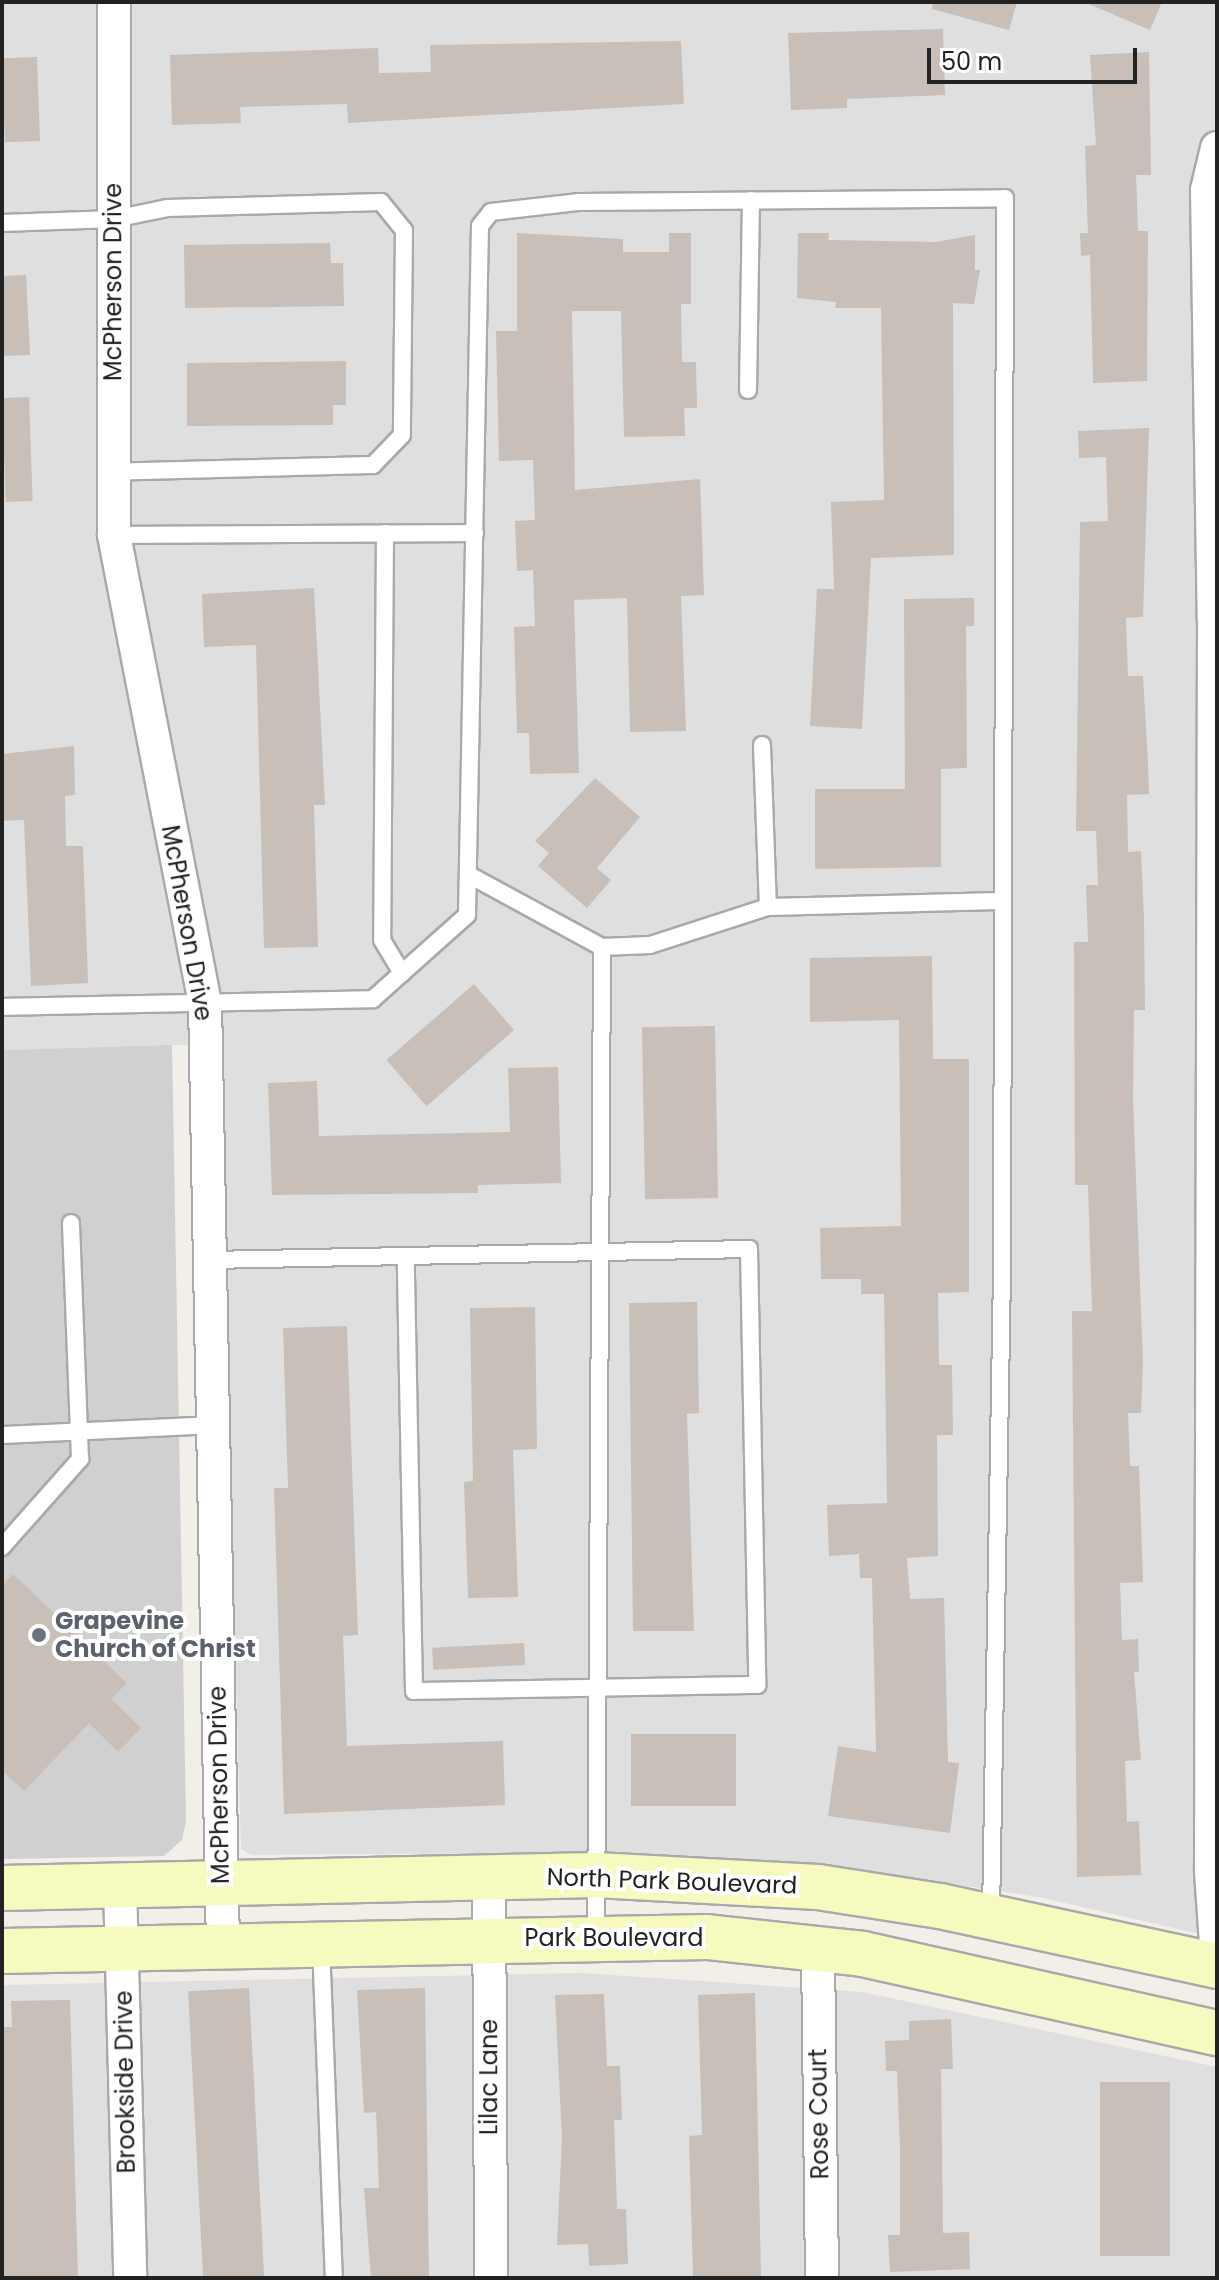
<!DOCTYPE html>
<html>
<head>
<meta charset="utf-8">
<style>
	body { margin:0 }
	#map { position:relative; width:1219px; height:2280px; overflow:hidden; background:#f2efe9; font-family:Poppins,sans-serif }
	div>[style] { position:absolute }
	.residential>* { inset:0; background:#e0dfdf }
	.religious>* { inset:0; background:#d0d0d0 }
	.building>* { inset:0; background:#c7bfb8; transform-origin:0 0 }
	.roads { filter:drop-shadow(2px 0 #a9a9a9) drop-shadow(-2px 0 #a9a9a9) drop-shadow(0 2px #a9a9a9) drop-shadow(0 -2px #a9a9a9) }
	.service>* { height:16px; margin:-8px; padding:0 8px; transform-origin:8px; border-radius:8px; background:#fff }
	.minor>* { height:32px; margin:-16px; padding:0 16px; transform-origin:16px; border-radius:16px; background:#fff }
	.secondary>* { height:44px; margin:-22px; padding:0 22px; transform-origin:22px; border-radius:22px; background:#f7fabf }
	.dots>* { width:22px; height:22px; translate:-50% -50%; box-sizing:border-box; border:4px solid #fff; border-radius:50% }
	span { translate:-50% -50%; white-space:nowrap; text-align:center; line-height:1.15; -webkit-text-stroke:8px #fff; paint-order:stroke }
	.street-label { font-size:24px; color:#222 }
	.worship-label { font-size:24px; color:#5b616d; font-weight:700 }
	.left { translate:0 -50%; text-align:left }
	.frame { position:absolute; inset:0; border:4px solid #222; pointer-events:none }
	.scale { position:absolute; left:927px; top:48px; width:210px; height:36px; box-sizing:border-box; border:4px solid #222; border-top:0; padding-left:10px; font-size:24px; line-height:28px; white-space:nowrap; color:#222; -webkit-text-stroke:6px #fff; paint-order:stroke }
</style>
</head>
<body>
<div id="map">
	<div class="residential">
		<div style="clip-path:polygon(2px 2px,1217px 2px,1217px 1938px,1043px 1898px,869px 1871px,622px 1852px,252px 1855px,241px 1849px,217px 1044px,2px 1050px)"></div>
		<div style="clip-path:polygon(581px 1973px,862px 1992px,1217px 2067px,1217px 2278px,2px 2278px,2px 1985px)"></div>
	</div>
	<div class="religious">
		<div style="clip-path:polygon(172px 1045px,186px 1822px,182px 1840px,164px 1856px,2px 1859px,2px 1050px)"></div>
	</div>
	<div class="building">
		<div style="clip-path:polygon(933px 2px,1017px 2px,1009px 30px,932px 9px)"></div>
		<div style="clip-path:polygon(1084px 2px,1162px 2px,1150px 30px)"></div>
		<div style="clip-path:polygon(943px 29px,945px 95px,847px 99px,847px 108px,791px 110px,788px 33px)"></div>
		<div style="clip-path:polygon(681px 41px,684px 104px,348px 123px,347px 104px,240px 107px,241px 123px,172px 125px,170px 55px,378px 48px,379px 73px,431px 72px,430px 45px)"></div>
		<div style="clip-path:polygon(1149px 52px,1151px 175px,1136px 175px,1138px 231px,1148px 231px,1147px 381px,1093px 383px,1090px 255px,1081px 256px,1080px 233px,1088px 233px,1085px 146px,1096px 145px,1090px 55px)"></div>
		<div style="left:37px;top:57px;width:84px;height:35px;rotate:88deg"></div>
		<div style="clip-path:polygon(517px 233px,623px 239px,623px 252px,669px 252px,669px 233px,691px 233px,691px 304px,681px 304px,682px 362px,696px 362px,697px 408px,684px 408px,685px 436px,624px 437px,621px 311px,572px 311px,575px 490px,700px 479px,704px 595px,681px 596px,686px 731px,630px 732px,627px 598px,574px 600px,579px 773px,530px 774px,529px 733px,517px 733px,514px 627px,535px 626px,533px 570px,517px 571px,515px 521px,535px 520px,533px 460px,499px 461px,496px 331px,517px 331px)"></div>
		<div style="clip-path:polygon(798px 233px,829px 233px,828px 240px,936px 242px,975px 235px,975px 270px,980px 270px,974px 304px,953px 303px,954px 555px,871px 558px,862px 729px,810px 726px,817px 589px,834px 589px,831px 502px,884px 500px,881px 308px,835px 308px,836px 302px,797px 298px)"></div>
		<div style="clip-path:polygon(330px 243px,331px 263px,343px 263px,344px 306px,185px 308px,184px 245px)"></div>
		<div style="clip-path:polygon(26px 275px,30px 355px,2px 356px,2px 276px)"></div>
		<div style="clip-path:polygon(346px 361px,346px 405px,333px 405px,333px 425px,187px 426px,187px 363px)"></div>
		<div style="left:29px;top:397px;width:104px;height:27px;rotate:88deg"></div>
		<div style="clip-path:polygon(1149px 428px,1143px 617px,1126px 618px,1128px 676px,1143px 676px,1148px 762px,1149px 794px,1127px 795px,1128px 852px,1141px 851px,1144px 919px,1145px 1010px,1134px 1010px,1133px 1099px,1143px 1363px,1141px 1413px,1128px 1413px,1130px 1466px,1139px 1466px,1143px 1582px,1120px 1583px,1122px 1640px,1138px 1639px,1139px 1672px,1134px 1672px,1141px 1760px,1125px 1761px,1127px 1822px,1139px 1821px,1141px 1875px,1077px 1877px,1072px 1311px,1092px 1311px,1088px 1185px,1075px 1185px,1074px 942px,1088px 942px,1086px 885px,1098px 885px,1096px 831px,1076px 831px,1080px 522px,1108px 521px,1106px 457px,1079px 458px,1078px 431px)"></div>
		<div style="clip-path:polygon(314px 588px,325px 805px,314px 805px,318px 947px,264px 948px,256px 645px,204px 647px,202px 594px)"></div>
		<div style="clip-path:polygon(974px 598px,974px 626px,966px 626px,967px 768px,941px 769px,941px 867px,815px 869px,815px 789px,905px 789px,904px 599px)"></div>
		<div style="clip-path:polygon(74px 746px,75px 795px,65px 796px,66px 846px,83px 846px,88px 983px,31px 986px,24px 820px,2px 821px,2px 754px)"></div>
		<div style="clip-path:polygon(595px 778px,640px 817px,597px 868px,611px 880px,587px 908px,538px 866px,549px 853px,535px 841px)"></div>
		<div style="clip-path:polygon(932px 956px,933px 1059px,969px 1059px,969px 1292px,938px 1293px,939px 1365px,952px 1365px,953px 1435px,937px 1435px,938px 1556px,907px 1558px,910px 1599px,944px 1598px,948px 1762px,959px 1763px,950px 1833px,828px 1816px,838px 1746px,876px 1752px,872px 1578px,860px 1578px,859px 1554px,829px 1556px,827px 1505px,887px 1503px,884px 1294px,861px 1294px,861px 1279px,821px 1279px,820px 1228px,901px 1226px,899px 1020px,810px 1022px,810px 958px)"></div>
		<div style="left:474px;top:984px;width:61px;height:116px;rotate:49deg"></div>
		<div style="left:715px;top:1026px;width:172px;height:73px;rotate:89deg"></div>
		<div style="clip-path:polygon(558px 1067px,561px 1183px,478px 1185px,478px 1193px,272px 1195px,268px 1083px,317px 1081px,319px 1136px,510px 1132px,508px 1068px)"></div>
		<div style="clip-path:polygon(697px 1302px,699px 1413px,687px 1414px,694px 1631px,633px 1631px,629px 1303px)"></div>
		<div style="clip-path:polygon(535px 1307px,537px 1449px,513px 1450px,518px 1597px,468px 1598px,464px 1482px,473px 1481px,470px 1308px)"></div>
		<div style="clip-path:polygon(347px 1326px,358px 1635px,343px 1636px,347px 1746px,503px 1741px,505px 1805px,284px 1814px,274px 1488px,288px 1488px,283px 1328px)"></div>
		<div style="clip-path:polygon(13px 1574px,127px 1683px,111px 1699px,141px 1728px,118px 1752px,89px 1723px,24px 1791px,2px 1770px,2px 1586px)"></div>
		<div style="left:524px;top:1643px;width:22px;height:92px;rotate:87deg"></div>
		<div style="left:631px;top:1734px;width:105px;height:72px"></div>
		<div style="left:249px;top:1988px;width:290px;height:61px;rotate:87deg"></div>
		<div style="clip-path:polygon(425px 1988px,429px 2278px,371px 2278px,364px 2188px,379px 2188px,376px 2112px,364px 2113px,357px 1990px)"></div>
		<div style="clip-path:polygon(755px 1993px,761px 2278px,693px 2278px,689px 2136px,702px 2135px,698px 1995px)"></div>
		<div style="clip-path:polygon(604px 1994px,607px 2066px,620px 2066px,622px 2120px,614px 2120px,617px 2209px,626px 2209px,628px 2264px,589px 2266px,588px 2244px,557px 2245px,562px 2138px,555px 1995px)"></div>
		<div style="clip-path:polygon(70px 2000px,78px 2278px,2px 2276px,2px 2027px,12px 2027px,11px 2001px)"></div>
		<div style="clip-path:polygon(951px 2019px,953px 2069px,941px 2069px,943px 2233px,969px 2232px,970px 2269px,890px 2272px,888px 2235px,900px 2235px,900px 2150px,897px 2071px,886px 2071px,885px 2041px,909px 2040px,909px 2021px)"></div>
		<div style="left:1170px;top:2082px;width:174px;height:70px;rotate:90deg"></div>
	</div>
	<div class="roads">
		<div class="service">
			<div style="left:2px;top:223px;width:112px;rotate:-2deg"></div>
			<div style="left:114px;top:219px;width:54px;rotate:-11.7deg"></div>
			<div style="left:167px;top:208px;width:214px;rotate:-1.6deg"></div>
			<div style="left:381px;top:202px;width:36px;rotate:51deg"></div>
			<div style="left:404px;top:230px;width:205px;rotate:90.6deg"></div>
			<div style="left:402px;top:435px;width:42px;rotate:134deg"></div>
			<div style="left:373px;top:465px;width:261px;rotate:178.5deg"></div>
			<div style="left:748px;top:390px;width:190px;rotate:-89.1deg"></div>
			<div style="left:385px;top:533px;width:407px;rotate:90.4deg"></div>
			<div style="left:382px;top:940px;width:39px;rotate:59deg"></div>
			<div style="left:114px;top:535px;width:361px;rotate:-0.3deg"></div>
			<div style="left:762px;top:745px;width:162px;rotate:87.9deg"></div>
			<div style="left:471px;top:876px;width:149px;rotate:28.5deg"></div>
			<div style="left:602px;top:947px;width:48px;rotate:-2.4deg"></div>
			<div style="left:650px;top:945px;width:124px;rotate:-17.9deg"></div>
			<div style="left:768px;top:907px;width:232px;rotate:-1.5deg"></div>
			<div style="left:2px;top:1007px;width:371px;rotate:-1.2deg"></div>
			<div style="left:373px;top:999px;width:126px;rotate:-41.8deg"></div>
			<div style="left:467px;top:915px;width:689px;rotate:-88.92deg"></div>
			<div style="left:480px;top:226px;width:18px;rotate:-52deg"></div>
			<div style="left:491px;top:212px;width:89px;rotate:-6.5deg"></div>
			<div style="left:579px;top:202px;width:426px;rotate:-0.5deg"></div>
			<div style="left:1005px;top:198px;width:1074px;rotate:90.16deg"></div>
			<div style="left:1002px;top:1272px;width:643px;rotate:90.98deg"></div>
			<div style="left:210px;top:1260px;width:539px;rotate:-1.17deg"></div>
			<div style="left:749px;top:1249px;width:436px;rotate:88.9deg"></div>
			<div style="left:757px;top:1685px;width:343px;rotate:179deg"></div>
			<div style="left:414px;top:1691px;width:435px;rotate:-91.1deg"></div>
			<div style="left:2px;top:1435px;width:211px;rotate:-2.7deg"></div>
			<div style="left:2px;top:1547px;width:118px;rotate:-48.4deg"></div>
			<div style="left:80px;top:1459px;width:236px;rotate:-92.2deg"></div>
			<div style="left:596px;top:1936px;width:989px;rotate:-89.65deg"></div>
			<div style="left:321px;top:1944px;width:334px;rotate:87.8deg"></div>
		</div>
		<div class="minor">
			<div style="left:114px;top:2px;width:533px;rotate:90deg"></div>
			<div style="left:114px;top:535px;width:475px;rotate:79deg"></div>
			<div style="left:205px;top:1001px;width:944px;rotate:88.91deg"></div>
			<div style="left:1217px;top:148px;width:43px;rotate:103.4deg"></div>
			<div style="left:1207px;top:190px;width:431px;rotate:89.1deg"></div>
			<div style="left:1214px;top:621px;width:1250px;rotate:90.14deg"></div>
			<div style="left:1211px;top:1871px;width:89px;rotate:86.1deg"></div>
			<div style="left:489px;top:1876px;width:402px;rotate:89.7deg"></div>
			<div style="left:120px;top:1885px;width:393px;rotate:88.5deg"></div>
			<div style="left:818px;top:1950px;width:328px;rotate:89.3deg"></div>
		</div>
		<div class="secondary">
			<div style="left:2px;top:1888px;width:594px;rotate:-1.25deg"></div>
			<div style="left:596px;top:1875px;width:222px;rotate:3.1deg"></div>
			<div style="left:818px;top:1887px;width:123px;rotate:8.9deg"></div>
			<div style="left:940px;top:1906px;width:283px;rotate:12.2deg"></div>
			<div style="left:2px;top:1951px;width:705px;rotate:-1.14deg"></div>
			<div style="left:707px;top:1937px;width:157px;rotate:6.2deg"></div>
			<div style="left:863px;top:1954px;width:363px;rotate:12.6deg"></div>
		</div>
	</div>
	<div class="dots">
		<div style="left:39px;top:1635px;background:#6b7280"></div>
	</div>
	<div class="street-label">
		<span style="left:113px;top:282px;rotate:-90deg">McPherson Drive</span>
		<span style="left:187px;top:923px;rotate:80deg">McPherson Drive</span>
		<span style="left:219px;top:1785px;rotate:-91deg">McPherson Drive</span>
		<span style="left:672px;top:1881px;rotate:2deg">North Park Boulevard</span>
		<span style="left:614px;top:1938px">Park Boulevard</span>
		<span style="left:489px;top:2077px;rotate:-90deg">Lilac Lane</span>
		<span style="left:125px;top:2082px;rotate:-91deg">Brookside Drive</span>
		<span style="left:819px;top:2114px;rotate:-91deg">Rose Court</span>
	</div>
	<div class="worship-label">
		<span class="left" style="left:55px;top:1635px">Grapevine<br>Church of Christ</span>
	</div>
	<div class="frame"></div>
	<div class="scale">50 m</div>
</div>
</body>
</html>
